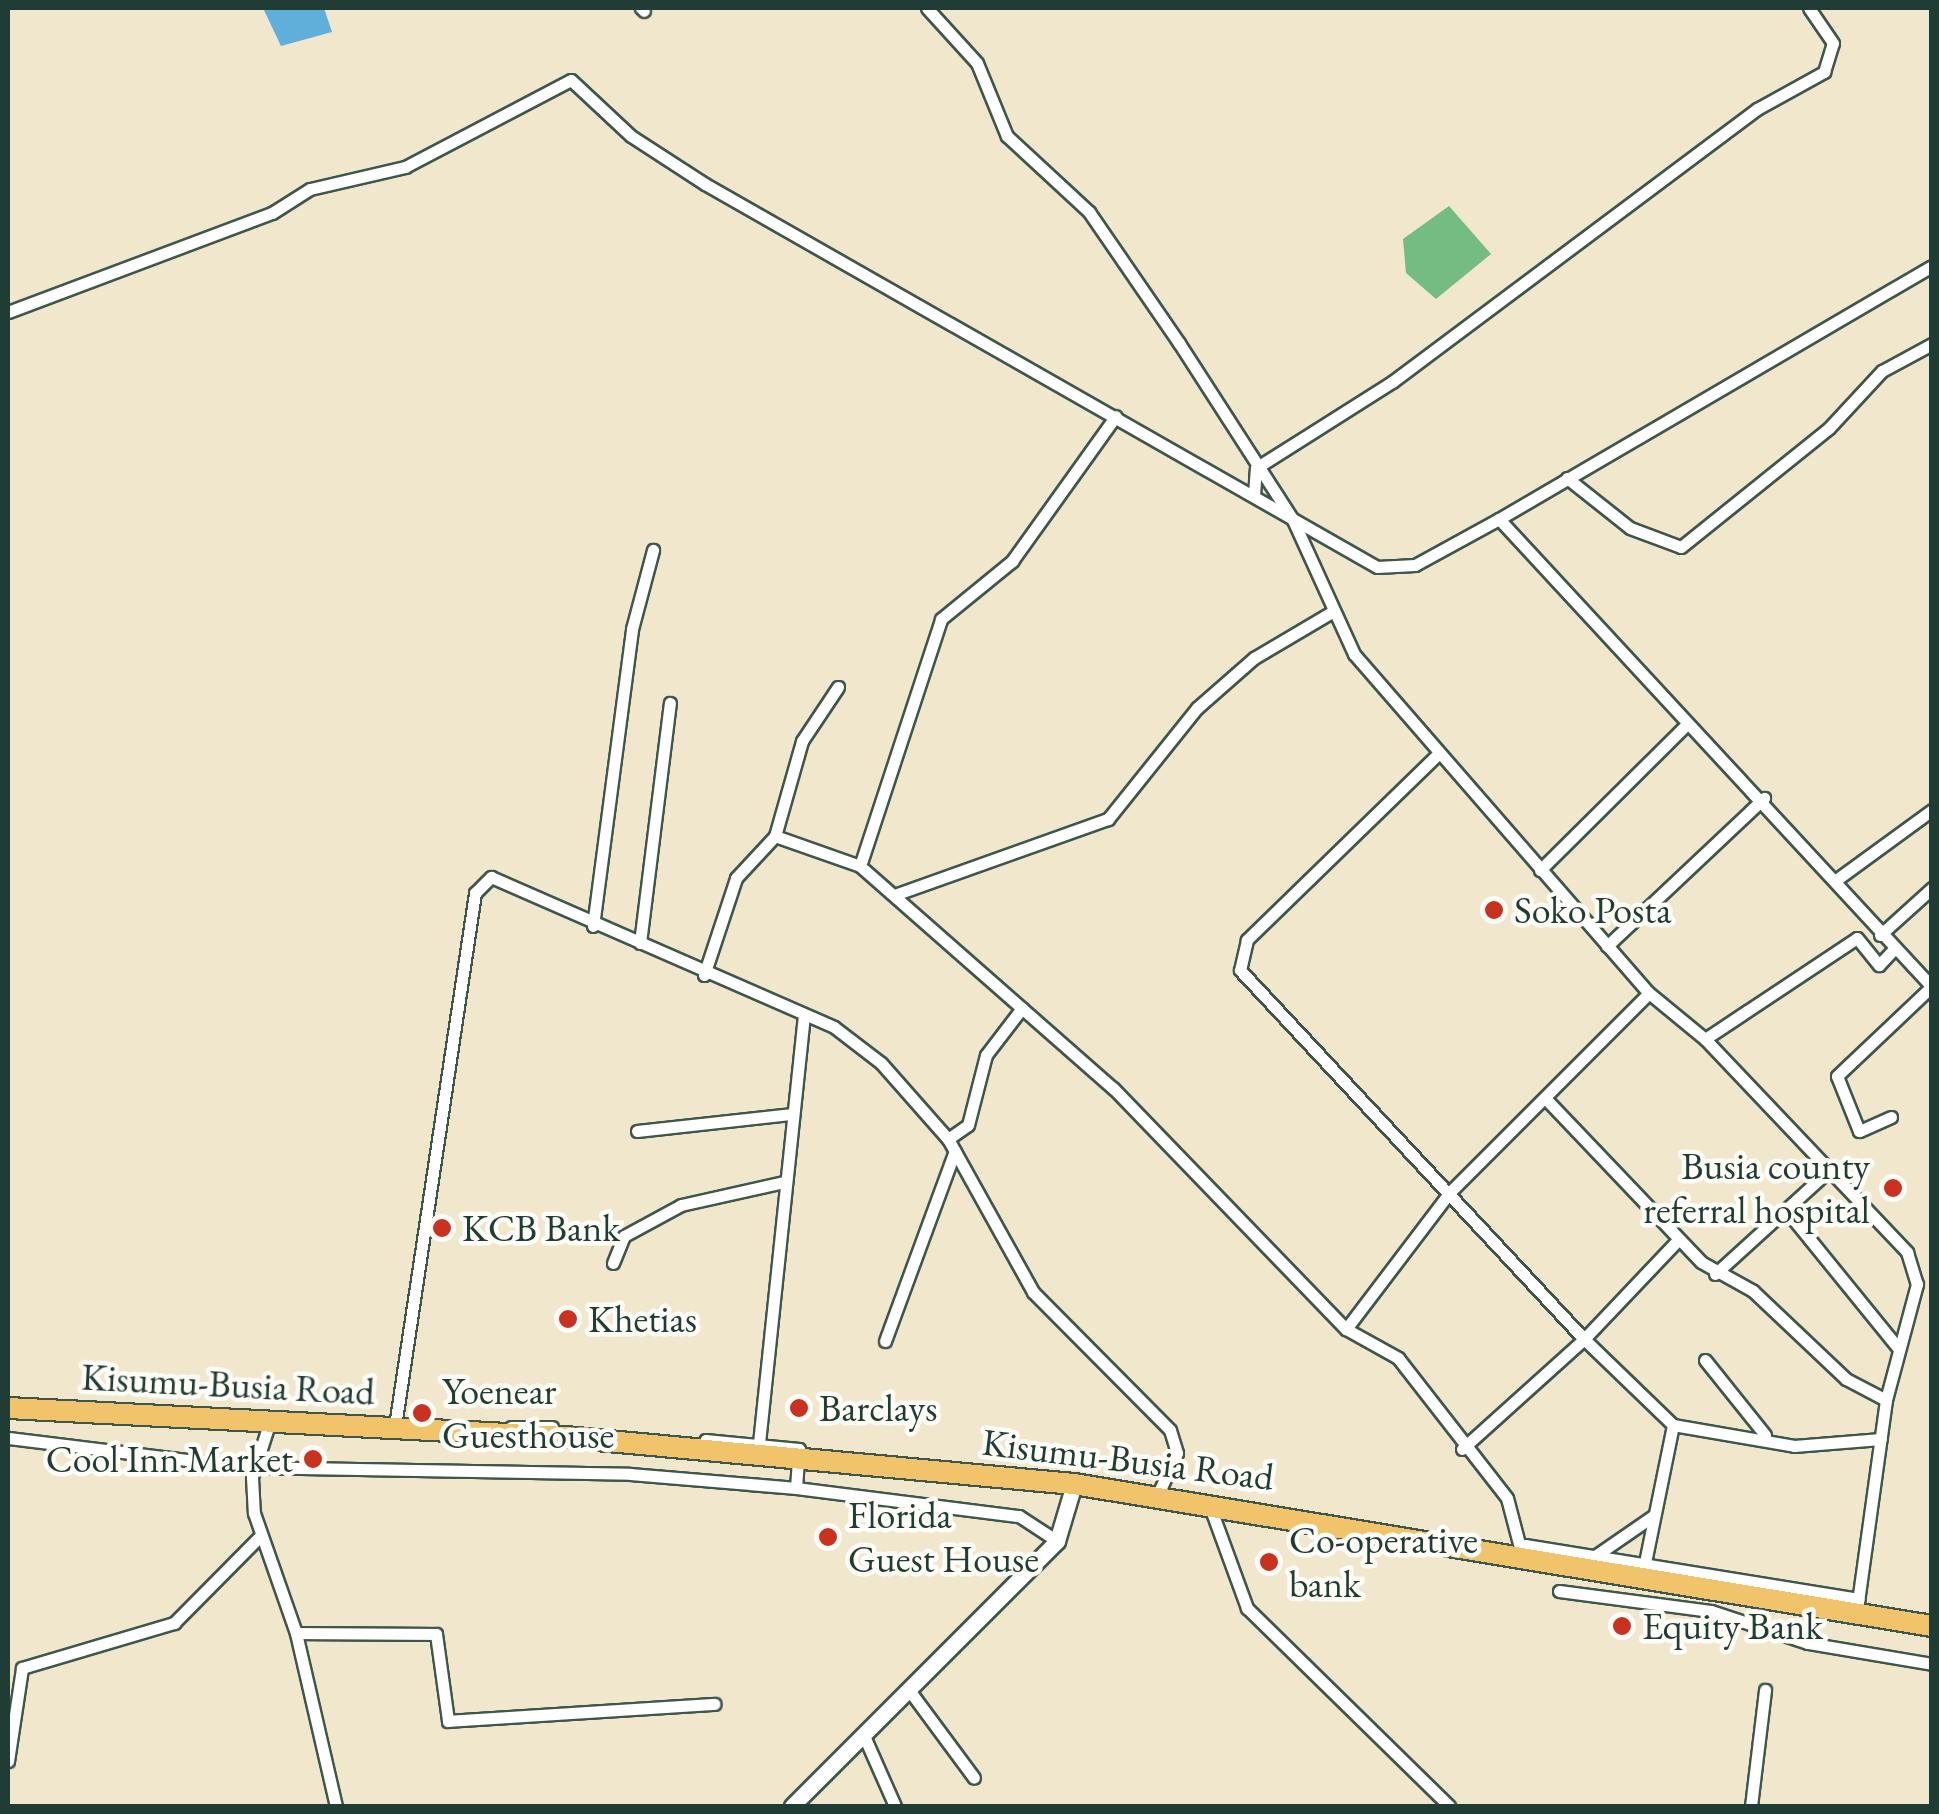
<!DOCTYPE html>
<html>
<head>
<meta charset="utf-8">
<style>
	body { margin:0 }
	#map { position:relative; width:1939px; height:1814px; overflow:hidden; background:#f0e7cc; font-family:"EB Garamond",serif }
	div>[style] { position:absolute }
	.forest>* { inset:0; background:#74bc81 }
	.water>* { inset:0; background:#5fafda }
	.roads { filter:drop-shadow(2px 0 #3e564b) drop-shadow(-2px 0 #3e564b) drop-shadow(0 2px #3e564b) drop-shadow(0 -2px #3e564b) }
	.minor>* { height:11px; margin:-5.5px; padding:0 5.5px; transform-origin:5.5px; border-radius:5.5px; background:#fff }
	.tertiary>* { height:15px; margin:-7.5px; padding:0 7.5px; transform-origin:7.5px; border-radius:7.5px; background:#fff }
	.trunk>* { height:20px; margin:-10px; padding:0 10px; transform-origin:10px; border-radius:10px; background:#f1c36a }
	.dots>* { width:28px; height:28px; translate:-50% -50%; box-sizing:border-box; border:5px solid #fdfcf7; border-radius:50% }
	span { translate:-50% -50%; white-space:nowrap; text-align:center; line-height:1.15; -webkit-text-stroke:9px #fdfcf7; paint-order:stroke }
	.poi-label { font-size:38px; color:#1f3d34 }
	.left { translate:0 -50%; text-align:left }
	.right { translate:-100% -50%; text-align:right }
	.street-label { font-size:38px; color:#1f3d34 }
	.frame { position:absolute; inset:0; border:10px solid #1f3d34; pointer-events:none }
</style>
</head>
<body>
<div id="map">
	<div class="forest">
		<div style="clip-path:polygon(1449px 206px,1491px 254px,1436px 299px,1406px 273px,1403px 239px)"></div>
	</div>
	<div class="water">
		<div style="clip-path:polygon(263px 8px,324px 8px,332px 32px,281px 46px)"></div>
	</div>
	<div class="roads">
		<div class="minor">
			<div style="left:641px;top:8px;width:4px;rotate:45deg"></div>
			<div style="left:927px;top:8px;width:74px;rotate:47.7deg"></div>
			<div style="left:977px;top:63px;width:79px;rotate:67.7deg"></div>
			<div style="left:1007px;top:136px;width:112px;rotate:42.8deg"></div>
			<div style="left:1089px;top:212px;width:159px;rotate:55.5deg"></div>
			<div style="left:1179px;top:343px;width:211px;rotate:57.2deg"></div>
			<div style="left:1293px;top:520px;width:147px;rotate:65.5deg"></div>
			<div style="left:1354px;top:654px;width:449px;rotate:49deg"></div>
			<div style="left:1649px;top:993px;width:72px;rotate:39.4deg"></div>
			<div style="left:1705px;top:1039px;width:294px;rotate:46.5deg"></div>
			<div style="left:1907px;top:1252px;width:34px;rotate:73deg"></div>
			<div style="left:1917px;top:1284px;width:120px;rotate:105deg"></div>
			<div style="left:1886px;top:1400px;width:217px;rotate:97.9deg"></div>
			<div style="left:8px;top:312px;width:282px;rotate:-20.6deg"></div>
			<div style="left:272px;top:213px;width:45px;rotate:-32.3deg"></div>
			<div style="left:310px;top:189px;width:98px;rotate:-13deg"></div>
			<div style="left:405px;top:167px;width:187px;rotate:-27.7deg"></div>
			<div style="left:571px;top:80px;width:82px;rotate:43deg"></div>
			<div style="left:631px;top:136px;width:88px;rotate:33deg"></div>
			<div style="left:705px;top:184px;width:773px;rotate:29.68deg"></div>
			<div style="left:1377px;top:567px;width:38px;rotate:-3deg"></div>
			<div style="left:1415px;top:565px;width:96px;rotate:-28.7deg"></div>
			<div style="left:1499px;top:519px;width:638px;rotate:47.22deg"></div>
			<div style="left:1567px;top:478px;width:80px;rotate:38.4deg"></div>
			<div style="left:1630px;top:528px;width:54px;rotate:20.4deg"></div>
			<div style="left:1681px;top:547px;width:190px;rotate:-38.8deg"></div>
			<div style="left:1829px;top:428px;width:78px;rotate:-47.1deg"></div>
			<div style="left:1882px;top:371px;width:57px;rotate:-28.4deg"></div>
			<div style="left:1254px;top:495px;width:27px;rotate:-86deg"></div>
			<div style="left:1256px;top:468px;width:161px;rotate:-32.3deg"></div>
			<div style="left:1392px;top:382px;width:456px;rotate:-36.8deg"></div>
			<div style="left:1757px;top:109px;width:77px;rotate:-28.9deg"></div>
			<div style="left:1824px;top:72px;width:30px;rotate:-73deg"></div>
			<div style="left:1833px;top:43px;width:42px;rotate:-124.4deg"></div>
			<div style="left:1499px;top:519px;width:501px;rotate:-30.3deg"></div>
			<div style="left:1438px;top:754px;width:267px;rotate:135.8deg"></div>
			<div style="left:1247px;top:940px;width:31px;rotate:103deg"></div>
			<div style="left:1240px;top:970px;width:504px;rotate:47.01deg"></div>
			<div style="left:1584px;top:1339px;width:137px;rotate:-46.5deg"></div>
			<div style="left:775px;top:836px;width:99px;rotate:-74.1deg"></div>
			<div style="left:802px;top:741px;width:65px;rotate:-56.3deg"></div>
			<div style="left:860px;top:866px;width:260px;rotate:-71.8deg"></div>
			<div style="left:941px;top:619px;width:92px;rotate:-39.2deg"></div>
			<div style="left:1012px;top:561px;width:178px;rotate:-54.4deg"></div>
			<div style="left:1540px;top:870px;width:206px;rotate:-44.8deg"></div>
			<div style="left:1836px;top:880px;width:119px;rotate:-36.1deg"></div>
			<div style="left:897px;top:894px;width:224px;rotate:-19.6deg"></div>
			<div style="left:1108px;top:819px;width:142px;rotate:-51.3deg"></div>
			<div style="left:1197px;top:708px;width:76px;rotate:-41.3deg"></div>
			<div style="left:1254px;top:658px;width:88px;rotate:-30.6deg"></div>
			<div style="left:593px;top:926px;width:300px;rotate:-82.5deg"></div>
			<div style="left:632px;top:629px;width:82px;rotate:-75.1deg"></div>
			<div style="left:1880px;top:935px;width:70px;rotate:-42.1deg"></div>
			<div style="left:640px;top:943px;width:242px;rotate:-82.9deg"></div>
			<div style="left:1607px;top:946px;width:216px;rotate:-43.3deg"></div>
			<div style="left:704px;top:975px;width:102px;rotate:-71.7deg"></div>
			<div style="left:736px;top:878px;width:57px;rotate:-47.1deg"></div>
			<div style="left:775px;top:836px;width:90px;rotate:19.4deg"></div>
			<div style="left:860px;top:866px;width:337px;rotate:41.3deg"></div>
			<div style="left:1113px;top:1088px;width:335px;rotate:46deg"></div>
			<div style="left:1346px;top:1329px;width:60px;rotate:29.1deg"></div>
			<div style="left:1398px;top:1358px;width:177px;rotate:52.1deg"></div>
			<div style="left:1507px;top:1498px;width:59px;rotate:75.3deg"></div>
			<div style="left:1705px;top:1039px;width:182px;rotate:-33.6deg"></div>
			<div style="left:1857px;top:938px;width:35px;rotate:51deg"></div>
			<div style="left:1879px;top:965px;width:23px;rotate:-47deg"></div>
			<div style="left:1545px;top:1098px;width:226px;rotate:46.4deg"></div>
			<div style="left:1701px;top:1262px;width:60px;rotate:29.1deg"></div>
			<div style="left:1753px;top:1291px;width:128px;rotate:43.4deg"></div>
			<div style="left:1846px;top:1379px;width:45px;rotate:27.7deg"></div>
			<div style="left:1891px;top:1117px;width:35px;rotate:156deg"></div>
			<div style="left:1859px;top:1131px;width:59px;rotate:-111.8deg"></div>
			<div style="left:1837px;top:1076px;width:129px;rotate:-43.4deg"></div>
			<div style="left:637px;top:1131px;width:154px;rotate:-6.3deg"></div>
			<div style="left:948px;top:1139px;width:24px;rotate:-35deg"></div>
			<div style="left:968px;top:1125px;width:72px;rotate:-75.6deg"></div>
			<div style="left:986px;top:1055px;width:59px;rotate:-52.5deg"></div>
			<div style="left:1786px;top:1210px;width:179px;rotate:50.9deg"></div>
			<div style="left:613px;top:1263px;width:29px;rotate:-68deg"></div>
			<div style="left:624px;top:1236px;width:65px;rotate:-28.5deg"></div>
			<div style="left:681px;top:1205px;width:106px;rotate:-12.6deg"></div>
			<div style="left:1715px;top:1274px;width:153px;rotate:-42.3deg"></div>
			<div style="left:1346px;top:1329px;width:172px;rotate:-52.8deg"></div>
			<div style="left:1450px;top:1192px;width:281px;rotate:-45deg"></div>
			<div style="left:885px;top:1341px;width:202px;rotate:-69.8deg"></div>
			<div style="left:1705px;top:1360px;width:96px;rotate:51.3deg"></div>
			<div style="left:269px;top:1424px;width:56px;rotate:107.8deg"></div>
			<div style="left:252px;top:1477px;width:36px;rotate:87deg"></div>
			<div style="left:254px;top:1513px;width:127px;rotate:70.7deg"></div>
			<div style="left:296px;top:1633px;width:178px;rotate:77deg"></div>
			<div style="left:1673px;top:1425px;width:123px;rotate:9.8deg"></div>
			<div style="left:1794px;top:1446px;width:87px;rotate:-4.6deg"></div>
			<div style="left:395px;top:1426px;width:539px;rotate:-81.46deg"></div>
			<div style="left:475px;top:893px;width:23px;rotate:-45deg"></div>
			<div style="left:491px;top:877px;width:374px;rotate:23.6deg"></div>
			<div style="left:834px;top:1027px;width:59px;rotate:37.5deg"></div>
			<div style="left:881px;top:1063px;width:101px;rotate:48.6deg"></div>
			<div style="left:948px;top:1139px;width:175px;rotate:60.9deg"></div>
			<div style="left:1033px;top:1292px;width:194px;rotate:45.2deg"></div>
			<div style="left:1170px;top:1430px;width:24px;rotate:73deg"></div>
			<div style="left:1177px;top:1453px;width:45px;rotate:114.9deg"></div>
			<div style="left:511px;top:1427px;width:41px"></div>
			<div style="left:8px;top:1438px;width:238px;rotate:7deg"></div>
			<div style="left:244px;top:1467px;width:386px;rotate:1deg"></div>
			<div style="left:630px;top:1474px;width:167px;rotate:4.8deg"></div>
			<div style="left:796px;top:1488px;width:39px;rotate:-86deg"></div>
			<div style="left:799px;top:1449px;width:94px;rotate:-174.5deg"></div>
			<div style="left:759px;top:1443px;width:429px;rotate:-84deg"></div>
			<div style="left:1462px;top:1449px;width:164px;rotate:-42deg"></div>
			<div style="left:1584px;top:1339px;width:124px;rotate:44deg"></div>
			<div style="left:1673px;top:1425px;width:155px;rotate:101.5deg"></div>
			<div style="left:796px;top:1488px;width:225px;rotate:7.2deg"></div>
			<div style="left:1019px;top:1516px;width:45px;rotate:33.3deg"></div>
			<div style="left:1209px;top:1504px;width:111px;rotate:69.9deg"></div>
			<div style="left:1247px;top:1608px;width:283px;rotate:44.4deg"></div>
			<div style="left:1525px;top:1545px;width:338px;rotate:9.2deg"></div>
			<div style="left:1595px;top:1556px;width:70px;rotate:-34.6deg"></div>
			<div style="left:1559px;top:1591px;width:153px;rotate:7.5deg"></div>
			<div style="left:1711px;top:1611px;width:102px;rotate:18.3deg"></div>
			<div style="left:1808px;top:1643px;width:126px;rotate:9.6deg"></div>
			<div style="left:296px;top:1633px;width:140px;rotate:0.4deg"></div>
			<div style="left:436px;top:1634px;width:88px;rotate:82.1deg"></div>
			<div style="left:448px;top:1721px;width:267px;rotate:-3.7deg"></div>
			<div style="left:909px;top:1690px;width:109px;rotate:53.5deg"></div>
			<div style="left:864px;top:1736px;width:77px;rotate:66.1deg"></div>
			<div style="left:8px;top:1761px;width:94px;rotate:-81.4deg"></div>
			<div style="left:22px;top:1668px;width:159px;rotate:-16.5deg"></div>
			<div style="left:174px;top:1623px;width:120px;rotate:-45.3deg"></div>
			<div style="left:1751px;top:1806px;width:117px;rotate:-83.1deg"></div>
		</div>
		<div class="tertiary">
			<div style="left:792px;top:1806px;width:375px;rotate:-45deg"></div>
			<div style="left:1057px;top:1541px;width:59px;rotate:-73.4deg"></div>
		</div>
		<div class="trunk">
			<div style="left:8px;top:1408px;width:558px;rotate:2.98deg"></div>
			<div style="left:565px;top:1437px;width:511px;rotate:5.28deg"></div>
			<div style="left:1074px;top:1484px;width:870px;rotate:9.4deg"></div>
		</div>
	</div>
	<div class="dots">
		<div style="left:1494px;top:910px;background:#c8321e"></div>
		<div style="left:1893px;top:1188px;background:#c8321e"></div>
		<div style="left:442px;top:1228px;background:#c8321e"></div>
		<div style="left:568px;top:1319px;background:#c8321e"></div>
		<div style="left:799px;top:1408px;background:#c8321e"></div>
		<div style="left:422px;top:1413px;background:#c8321e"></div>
		<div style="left:313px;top:1459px;background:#c8321e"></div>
		<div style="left:828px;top:1537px;background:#c8321e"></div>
		<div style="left:1269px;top:1562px;background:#c8321e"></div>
		<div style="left:1622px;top:1626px;background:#c8321e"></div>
	</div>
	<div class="poi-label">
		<span class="left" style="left:1514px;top:910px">Soko Posta</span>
		<span class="right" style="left:1870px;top:1188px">Busia county<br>referral hospital</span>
		<span class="left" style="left:462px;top:1228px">KCB Bank</span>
		<span class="left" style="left:588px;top:1319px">Khetias</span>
		<span class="left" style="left:442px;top:1413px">Yoenear<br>Guesthouse</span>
		<span class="left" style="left:819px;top:1408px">Barclays</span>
		<span class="right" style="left:293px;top:1459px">Cool Inn Market</span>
		<span class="left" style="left:848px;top:1537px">Florida<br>Guest House</span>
		<span class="left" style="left:1289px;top:1562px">Co-operative<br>bank</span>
		<span class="left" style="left:1642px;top:1626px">Equity Bank</span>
	</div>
	<div class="street-label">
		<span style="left:228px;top:1384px;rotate:3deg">Kisumu-Busia Road</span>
		<span style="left:1128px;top:1459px;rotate:7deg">Kisumu-Busia Road</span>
	</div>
	<div class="frame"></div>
</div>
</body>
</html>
